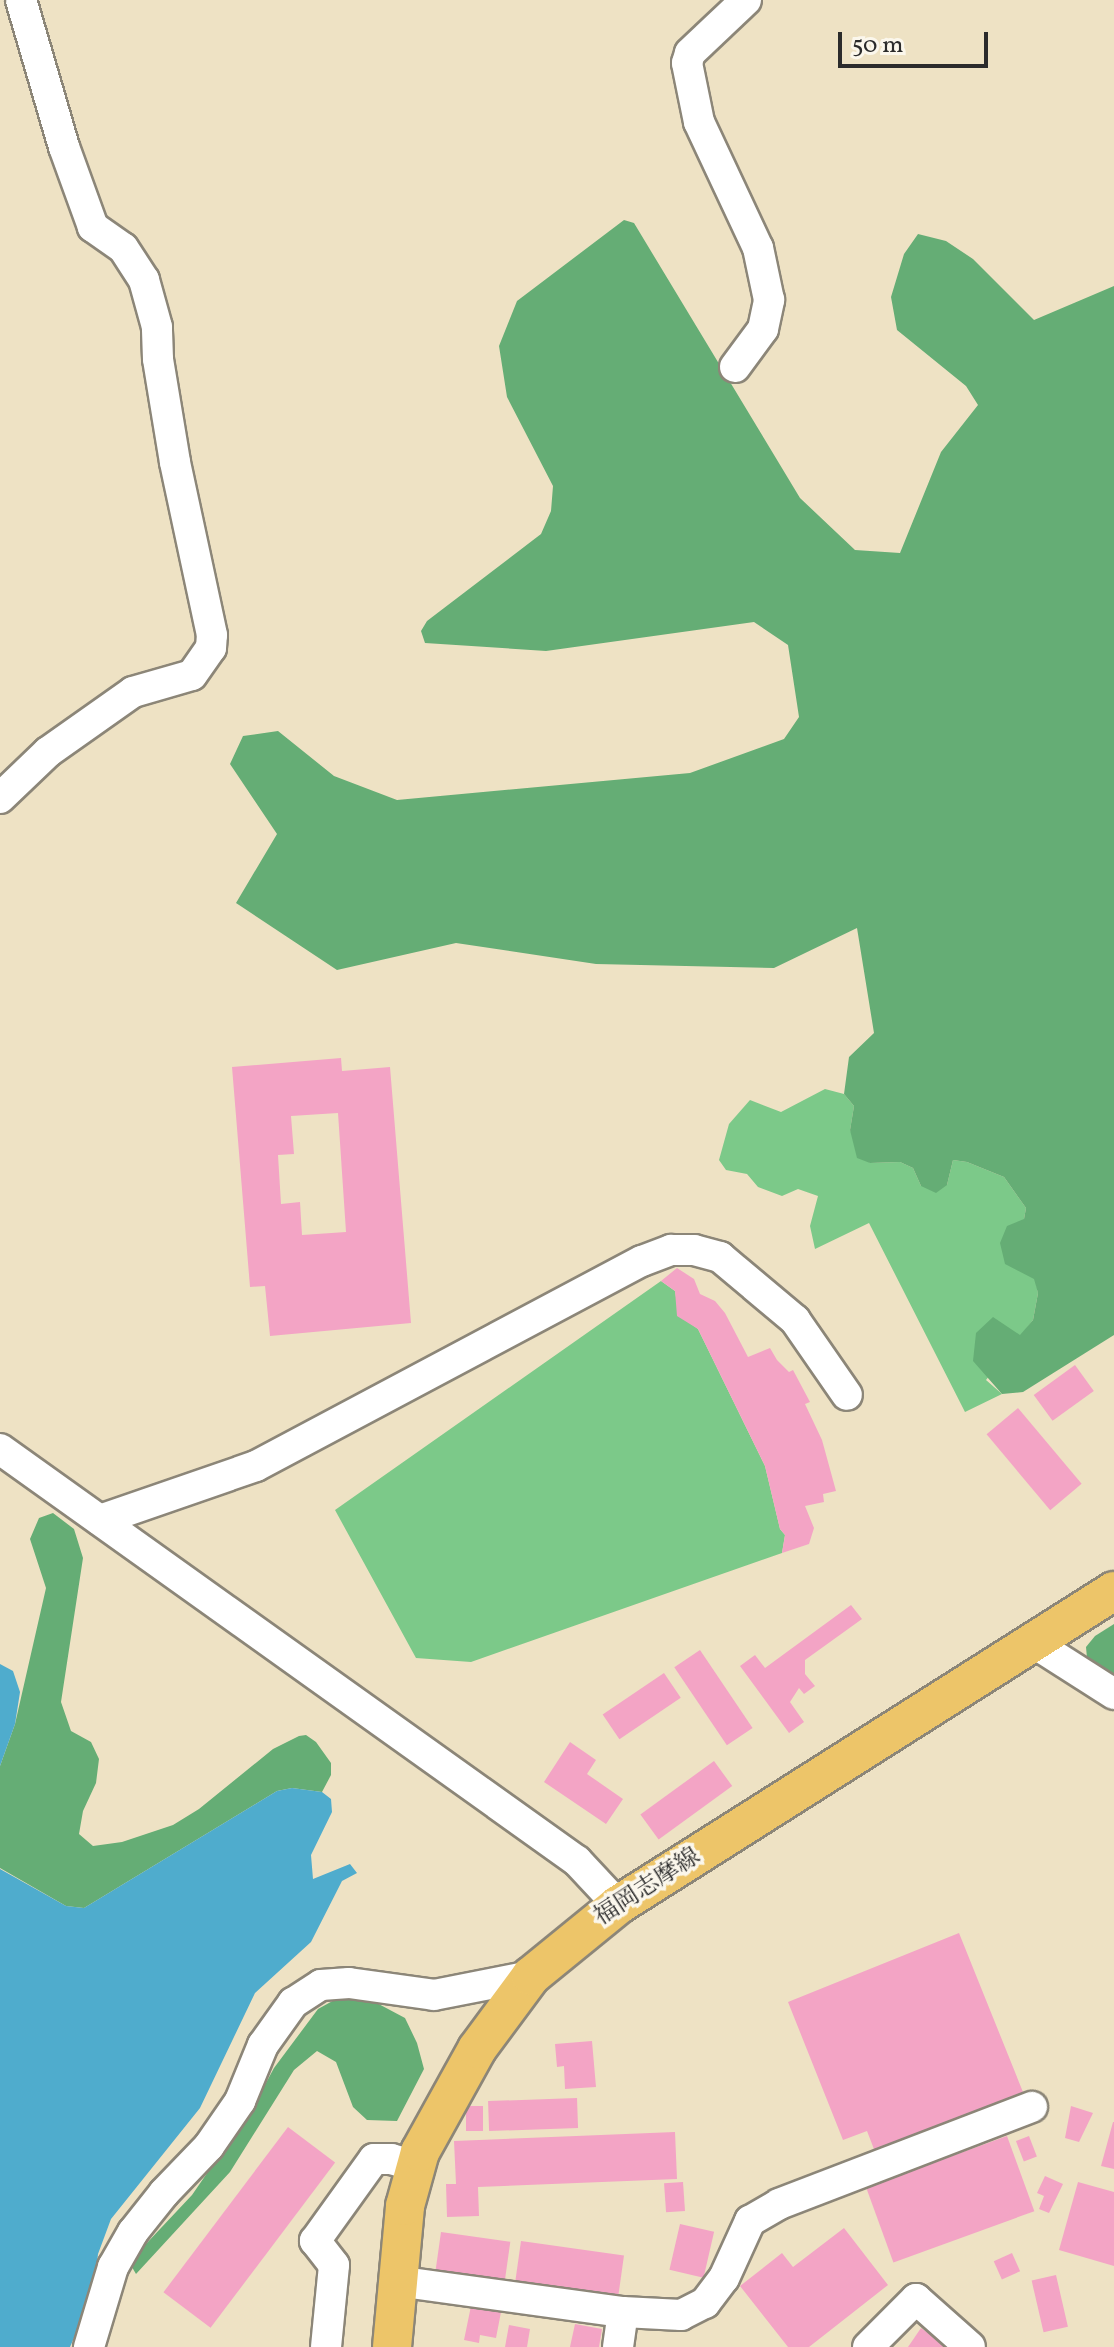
<!DOCTYPE html>
<html>
<head>
<meta charset="utf-8">
<style>
	body { margin:0 }
	#map { position:relative; width:1114px; height:2347px; overflow:hidden; background:#eee2c4; font-family:Vollkorn,"Noto Serif JP",serif }
	div>[style] { position:absolute }
	.green>* { inset:0; background:#7cc989 }
	.forest>* { inset:0; background:#65ad75 }
	.water>* { inset:0; background:#4faccd }
	.building>* { inset:0; background:#f3a4c5; transform-origin:0 0 }
	.roads { filter:drop-shadow(2px 0 #8c8678) drop-shadow(-2px 0 #8c8678) drop-shadow(0 2px #8c8678) drop-shadow(0 -2px #8c8678) }
	.minor>* { height:30px; margin:-15px; padding:0 15px; transform-origin:15px; border-radius:15px; background:#fff }
	.major>* { height:38px; margin:-19px; padding:0 19px; transform-origin:19px; border-radius:19px; background:#edc569 }
	span { translate:-50% -50%; white-space:nowrap; text-align:center; line-height:1.15; -webkit-text-stroke:7px #fbf7ec; paint-order:stroke }
	.street-label { font-size:24px; color:#2b2b2b }
	.scale { position:absolute; left:838px; top:32px; width:150px; height:36px; box-sizing:border-box; border:4px solid #2b2b2b; border-top:0; padding-left:10px; font-size:24px; line-height:28px; white-space:nowrap; color:#2b2b2b; -webkit-text-stroke:6px #fbf7ec; paint-order:stroke }
</style>
</head>
<body>
<div id="map">
	<div class="green">
		<div style="clip-path:polygon(825px 1089px,844px 1094px,854px 1106px,850px 1130px,870px 1163px,900px 1162px,913px 1168px,921px 1186px,947px 1185px,953px 1160px,967px 1162px,1004px 1177px,1026px 1208px,1024px 1219px,1038px 1293px,1033px 1320px,986px 1380px,1002px 1394px,965px 1412px,869px 1223px,815px 1249px,810px 1226px,818px 1196px,798px 1189px,782px 1196px,758px 1187px,747px 1174px,726px 1170px,719px 1160px,729px 1124px,750px 1100px,781px 1112px)"></div>
		<div style="clip-path:polygon(661px 1281px,675px 1291px,679px 1315px,698px 1329px,765px 1466px,780px 1529px,785px 1535px,782px 1553px,471px 1662px,416px 1658px,335px 1510px)"></div>
	</div>
	<div class="forest">
		<div style="clip-path:polygon(624px 220px,634px 223px,800px 498px,855px 550px,900px 553px,941px 452px,978px 405px,966px 386px,897px 330px,891px 297px,904px 254px,918px 234px,946px 241px,973px 259px,1034px 320px,1114px 286px,1114px 1335px,1023px 1392px,1002px 1394px,973px 1361px,976px 1333px,993px 1317px,1020px 1335px,1033px 1320px,1038px 1293px,1034px 1279px,1005px 1264px,1000px 1243px,1007px 1226px,1024px 1219px,1026px 1208px,1004px 1177px,967px 1162px,953px 1160px,947px 1185px,936px 1193px,921px 1186px,913px 1168px,900px 1162px,870px 1163px,857px 1158px,850px 1130px,854px 1106px,844px 1094px,849px 1057px,874px 1033px,857px 928px,774px 968px,596px 964px,456px 943px,337px 970px,236px 903px,277px 834px,230px 764px,243px 736px,278px 731px,334px 776px,397px 800px,690px 773px,784px 739px,799px 717px,788px 645px,754px 622px,546px 651px,425px 643px,421px 631px,427px 621px,541px 534px,551px 511px,553px 486px,507px 397px,499px 346px,517px 301px)"></div>
		<div style="clip-path:polygon(53px 1513px,74px 1529px,83px 1558px,61px 1702px,71px 1731px,91px 1742px,99px 1759px,96px 1783px,83px 1811px,79px 1834px,93px 1846px,122px 1842px,173px 1825px,199px 1809px,273px 1749px,299px 1736px,306px 1735px,316px 1742px,331px 1763px,331px 1775px,322px 1792px,292px 1788px,277px 1791px,84px 1908px,66px 1906px,0 1868px,0 1766px,15px 1724px,46px 1588px,30px 1539px,39px 1518px)"></div>
		<div style="clip-path:polygon(1114px 1624px,1114px 1675px,1087px 1658px,1086px 1647px,1095px 1636px)"></div>
		<div style="clip-path:polygon(338px 1998px,373px 2001px,405px 2018px,417px 2043px,424px 2069px,397px 2121px,367px 2120px,353px 2107px,336px 2062px,317px 2051px,294px 2070px,230px 2172px,136px 2274px,129px 2262px,192px 2195px,254px 2105px,274px 2068px,318px 2009px)"></div>
	</div>
	<div class="water">
		<div style="clip-path:polygon(0 1664px,13px 1671px,20px 1692px,15px 1724px,0 1766px)"></div>
		<div style="clip-path:polygon(292px 1788px,322px 1792px,331px 1799px,332px 1812px,311px 1855px,313px 1879px,350px 1864px,357px 1873px,342px 1881px,311px 1942px,255px 1993px,200px 2108px,111px 2219px,98px 2254px,94px 2292px,70px 2347px,0 2347px,0 1869px,66px 1906px,84px 1908px,277px 1791px)"></div>
	</div>
	<div class="building">
		<div style="clip-path:polygon(evenodd,341px 1058px,342px 1071px,390px 1067px,411px 1323px,270px 1336px,265px 1286px,250px 1287px,232px 1067px,341px 1058px,338px 1113px,346px 1232px,302px 1235px,300px 1202px,281px 1204px,278px 1155px,294px 1154px,291px 1116px,338px 1113px)"></div>
		<div style="clip-path:polygon(677px 1268px,694px 1279px,700px 1294px,715px 1301px,725px 1313px,748px 1357px,770px 1348px,777px 1360px,789px 1372px,793px 1370px,810px 1402px,805px 1404px,822px 1440px,836px 1491px,823px 1494px,824px 1502px,805px 1506px,814px 1528px,809px 1544px,782px 1553px,785px 1535px,780px 1529px,765px 1466px,698px 1329px,677px 1316px,675px 1291px,661px 1281px)"></div>
		<div style="left:1075px;top:1365px;width:32px;height:51px;rotate:54deg"></div>
		<div style="left:1018px;top:1408px;width:99px;height:41px;rotate:50deg"></div>
		<div style="clip-path:polygon(851px 1605px,862px 1619px,805px 1660px,805px 1674px,815px 1686px,804px 1694px,799px 1688px,790px 1702px,804px 1722px,789px 1733px,740px 1666px,755px 1655px,765px 1668px)"></div>
		<div style="left:700px;top:1650px;width:94px;height:31px;rotate:56deg"></div>
		<div style="left:664px;top:1673px;width:30px;height:74px;rotate:56deg"></div>
		<div style="clip-path:polygon(570px 1742px,596px 1760px,587px 1774px,623px 1799px,606px 1824px,544px 1782px)"></div>
		<div style="left:714px;top:1761px;width:31px;height:91px;rotate:54deg"></div>
		<div style="clip-path:polygon(959px 1933px,1025px 2097px,877px 2157px,867px 2131px,843px 2140px,788px 2002px)"></div>
		<div style="clip-path:polygon(592px 2041px,596px 2087px,565px 2089px,564px 2066px,557px 2067px,555px 2044px)"></div>
		<div style="left:577px;top:2098px;width:30px;height:89px;rotate:88deg"></div>
		<div style="left:466px;top:2106px;width:17px;height:25px"></div>
		<div style="clip-path:polygon(1071px 2106px,1093px 2113px,1079px 2142px,1065px 2138px)"></div>
		<div style="clip-path:polygon(1113px 2122px,1114px 2122px,1114px 2169px,1101px 2166px)"></div>
		<div style="left:288px;top:2127px;width:59px;height:207px;rotate:37deg"></div>
		<div style="clip-path:polygon(675px 2132px,677px 2179px,478px 2187px,479px 2216px,447px 2217px,446px 2184px,456px 2184px,454px 2141px)"></div>
		<div style="left:1007px;top:2136px;width:80px;height:150px;rotate:70deg"></div>
		<div style="left:1029px;top:2136px;width:22px;height:14px;rotate:69deg"></div>
		<div style="clip-path:polygon(1045px 2176px,1063px 2184px,1049px 2213px,1039px 2209px,1044px 2196px,1037px 2193px)"></div>
		<div style="left:683px;top:2182px;width:29px;height:19px;rotate:86deg"></div>
		<div style="clip-path:polygon(1078px 2182px,1114px 2192px,1114px 2266px,1059px 2250px)"></div>
		<div style="left:680px;top:2224px;width:35px;height:47px;rotate:13deg"></div>
		<div style="clip-path:polygon(844px 2228px,888px 2285px,809px 2347px,788px 2347px,740px 2286px,782px 2253px,793px 2267px)"></div>
		<div style="left:441px;top:2232px;width:70px;height:40px;rotate:8deg"></div>
		<div style="left:521px;top:2241px;width:104px;height:41px;rotate:8deg"></div>
		<div style="left:1012px;top:2253px;width:20px;height:20px;rotate:66deg"></div>
		<div style="left:1056px;top:2275px;width:53px;height:25px;rotate:77deg"></div>
		<div style="clip-path:polygon(471px 2306px,501px 2312px,496px 2338px,480px 2335px,479px 2343px,464px 2340px)"></div>
		<div style="clip-path:polygon(575px 2324px,602px 2329px,599px 2347px,570px 2347px)"></div>
		<div style="clip-path:polygon(509px 2325px,530px 2329px,527px 2347px,505px 2347px)"></div>
		<div style="clip-path:polygon(921px 2328px,948px 2347px,908px 2347px)"></div>
	</div>
	<div class="roads">
		<div class="minor">
			<div style="left:735px;top:367px;width:47px;rotate:-53.6deg"></div>
			<div style="left:763px;top:329px;width:30px;rotate:-78deg"></div>
			<div style="left:769px;top:300px;width:53px;rotate:-101.9deg"></div>
			<div style="left:758px;top:248px;width:139px;rotate:-115.1deg"></div>
			<div style="left:699px;top:122px;width:60px;rotate:-101.5deg"></div>
			<div style="left:687px;top:63px;width:10px;rotate:-73deg"></div>
			<div style="left:690px;top:53px;width:77px;rotate:-43.4deg"></div>
			<div style="left:0;top:798px;width:66px;rotate:-43.8deg"></div>
			<div style="left:48px;top:752px;width:104px;rotate:-35.2deg"></div>
			<div style="left:133px;top:692px;width:61px;rotate:-16.1deg"></div>
			<div style="left:192px;top:675px;width:33px;rotate:-55deg"></div>
			<div style="left:211px;top:648px;width:13px;rotate:-86deg"></div>
			<div style="left:212px;top:635px;width:177px;rotate:-102.1deg"></div>
			<div style="left:175px;top:462px;width:104px;rotate:-99.4deg"></div>
			<div style="left:158px;top:359px;width:32px;rotate:-92deg"></div>
			<div style="left:157px;top:327px;width:49px;rotate:-105.5deg"></div>
			<div style="left:144px;top:280px;width:38px;rotate:-123deg"></div>
			<div style="left:123px;top:248px;width:37px;rotate:-145deg"></div>
			<div style="left:93px;top:227px;width:85px;rotate:-109.9deg"></div>
			<div style="left:64px;top:147px;width:153px;rotate:-106.3deg"></div>
			<div style="left:0;top:1449px;width:709px;rotate:35.53deg"></div>
			<div style="left:577px;top:1861px;width:60px;rotate:47deg"></div>
			<div style="left:100px;top:1520px;width:165px;rotate:-19.1deg"></div>
			<div style="left:256px;top:1466px;width:437px;rotate:-28deg"></div>
			<div style="left:642px;top:1261px;width:31px;rotate:-21deg"></div>
			<div style="left:671px;top:1250px;width:23px"></div>
			<div style="left:694px;top:1250px;width:27px;rotate:15deg"></div>
			<div style="left:720px;top:1257px;width:98px;rotate:40deg"></div>
			<div style="left:795px;top:1320px;width:91px;rotate:55.3deg"></div>
			<div style="left:1034px;top:1643px;width:95px;rotate:32.5deg"></div>
			<div style="left:396px;top:2281px;width:229px;rotate:7.8deg"></div>
			<div style="left:623px;top:2312px;width:58px;rotate:3deg"></div>
			<div style="left:681px;top:2315px;width:27px;rotate:-27deg"></div>
			<div style="left:705px;top:2303px;width:31px;rotate:-53deg"></div>
			<div style="left:724px;top:2278px;width:63px;rotate:-65.5deg"></div>
			<div style="left:750px;top:2221px;width:34px;rotate:-30deg"></div>
			<div style="left:779px;top:2204px;width:271px;rotate:-21deg"></div>
			<div style="left:89px;top:2347px;width:84px;rotate:-73.3deg"></div>
			<div style="left:113px;top:2267px;width:40px;rotate:-60.3deg"></div>
			<div style="left:133px;top:2232px;width:50px;rotate:-51.5deg"></div>
			<div style="left:164px;top:2193px;width:65px;rotate:-46.2deg"></div>
			<div style="left:209px;top:2146px;width:55px;rotate:-55.4deg"></div>
			<div style="left:240px;top:2101px;width:61px;rotate:-67.7deg"></div>
			<div style="left:263px;top:2045px;width:52px;rotate:-54.5deg"></div>
			<div style="left:293px;top:2003px;width:33px;rotate:-33deg"></div>
			<div style="left:321px;top:1985px;width:28px;rotate:-4deg"></div>
			<div style="left:349px;top:1983px;width:86px;rotate:8deg"></div>
			<div style="left:434px;top:1995px;width:99px;rotate:-11.1deg"></div>
			<div style="left:326px;top:2347px;width:82px;rotate:-84.4deg"></div>
			<div style="left:334px;top:2265px;width:31px;rotate:-128deg"></div>
			<div style="left:315px;top:2241px;width:101px;rotate:-54.3deg"></div>
			<div style="left:374px;top:2159px;width:17px"></div>
			<div style="left:391px;top:2159px;width:26px;rotate:16deg"></div>
			<div style="left:618px;top:2347px;width:35px;rotate:-82deg"></div>
			<div style="left:868px;top:2347px;width:68px;rotate:-45deg"></div>
			<div style="left:916px;top:2299px;width:72px;rotate:41.6deg"></div>
		</div>
		<div class="major">
			<div style="left:392px;top:2347px;width:142px;rotate:-84.7deg"></div>
			<div style="left:405px;top:2206px;width:56px;rotate:-74.5deg"></div>
			<div style="left:420px;top:2152px;width:118px;rotate:-61deg"></div>
			<div style="left:477px;top:2049px;width:91px;rotate:-53.5deg"></div>
			<div style="left:531px;top:1976px;width:112px;rotate:-39.2deg"></div>
			<div style="left:618px;top:1905px;width:587px;rotate:-32.34deg"></div>
		</div>
	</div>
	<div class="street-label">
		<span style="left:648px;top:1888px;rotate:-33deg">福岡志摩線</span>
	</div>
	<div class="scale">50 m</div>
</div>
</body>
</html>
